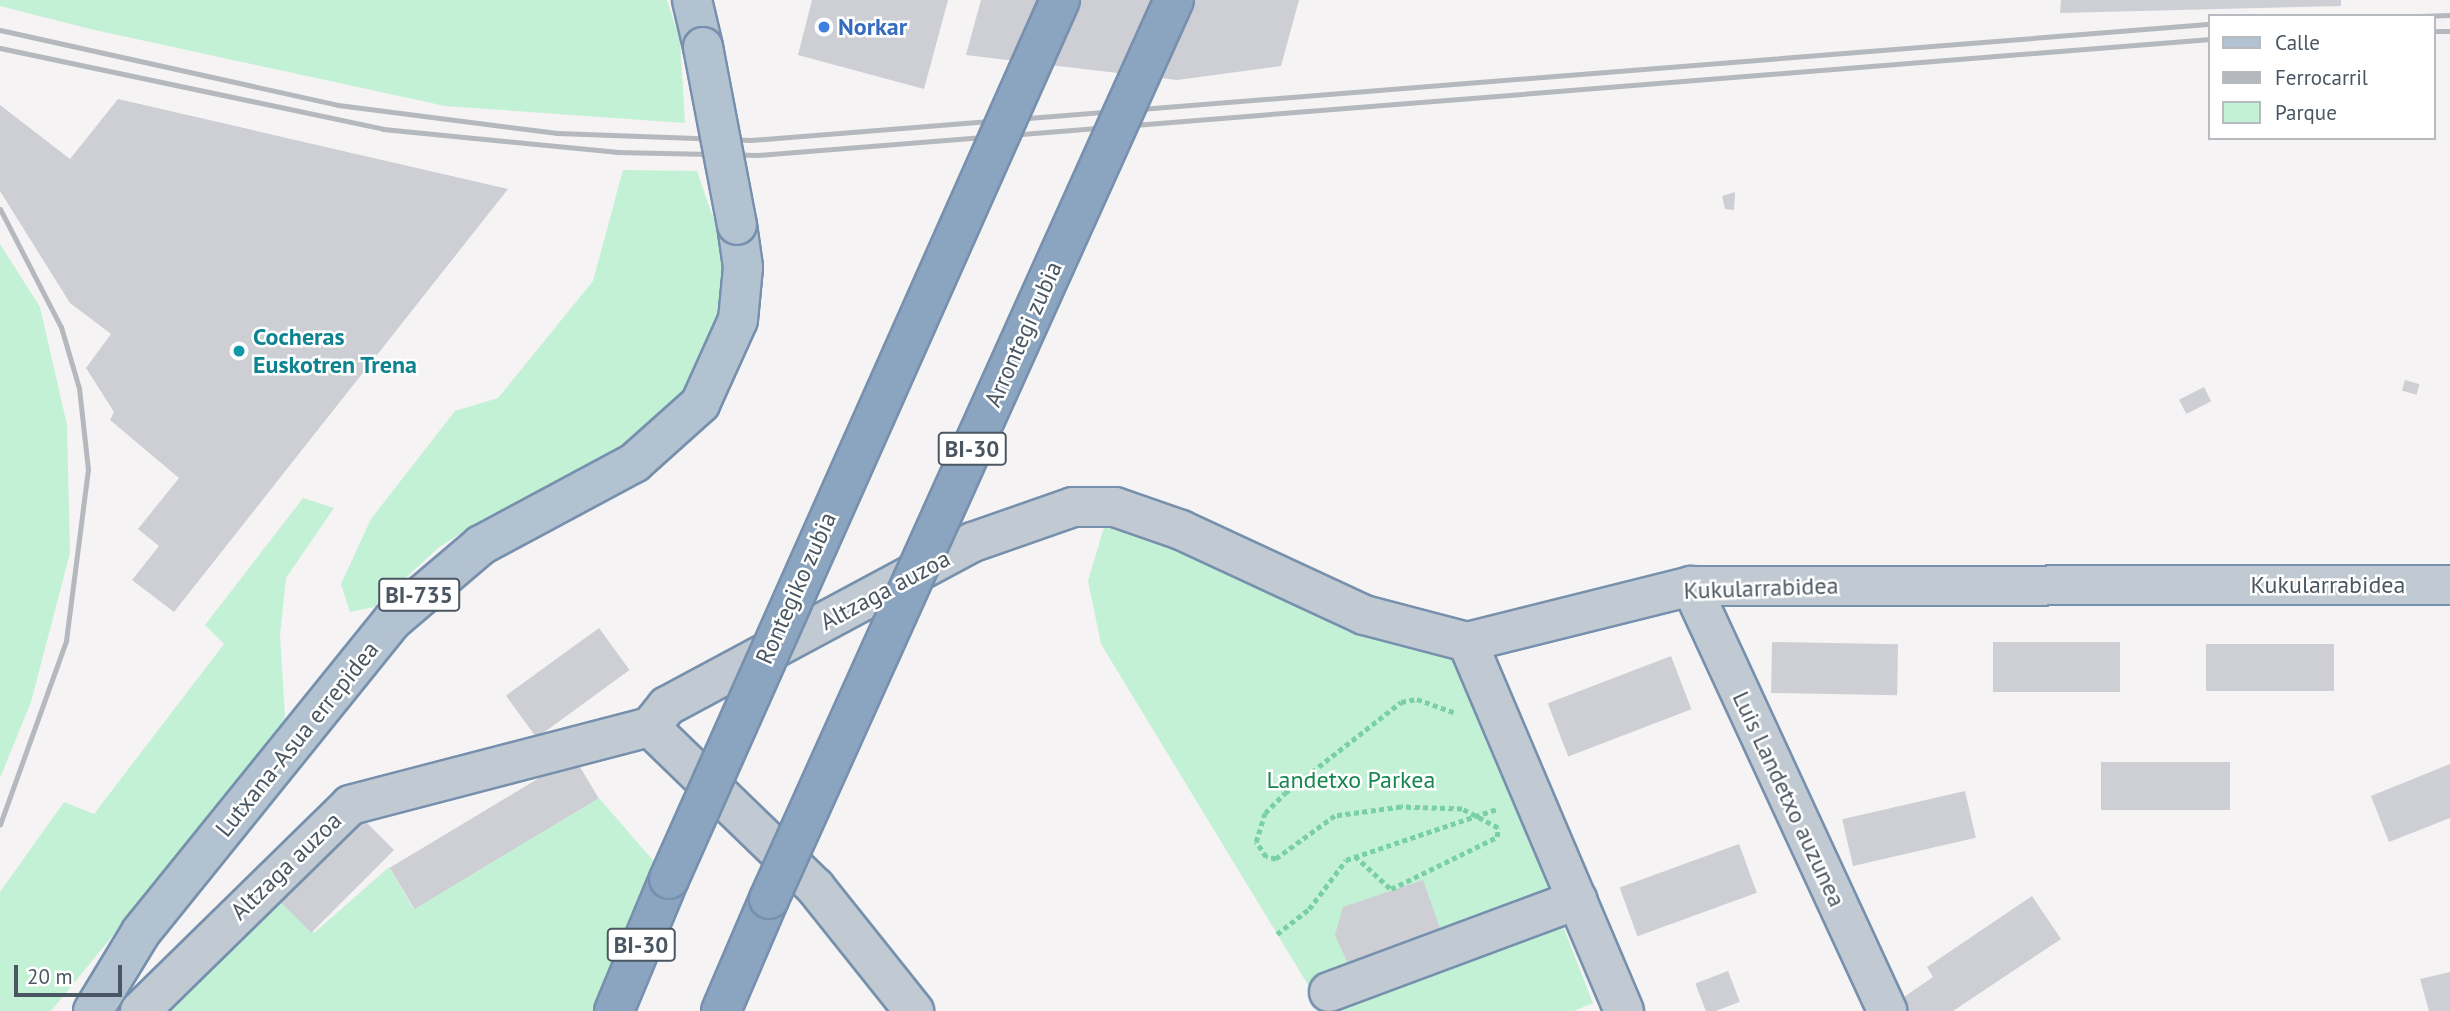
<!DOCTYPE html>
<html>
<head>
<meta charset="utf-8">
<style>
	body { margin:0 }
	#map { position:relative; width:2450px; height:1011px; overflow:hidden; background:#f5f3f3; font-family:"PT Sans",sans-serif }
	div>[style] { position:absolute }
	.green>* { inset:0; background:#c3f1d5 }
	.building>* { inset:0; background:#cdcfd5; transform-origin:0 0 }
	.path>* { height:4.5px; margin-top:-2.25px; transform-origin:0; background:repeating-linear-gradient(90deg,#7ad0a6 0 5px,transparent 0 8.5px) }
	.roads { filter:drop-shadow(2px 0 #7690ad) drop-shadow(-2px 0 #7690ad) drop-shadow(0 2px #7690ad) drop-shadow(0 -2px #7690ad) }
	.minor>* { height:38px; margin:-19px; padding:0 19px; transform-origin:19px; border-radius:19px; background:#c1cad2 }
	.major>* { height:38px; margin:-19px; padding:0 19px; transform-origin:19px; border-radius:19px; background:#b3c2d1 }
	.highway>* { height:38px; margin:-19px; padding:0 19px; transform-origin:19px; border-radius:19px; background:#8ba5c1 }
	.rail>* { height:5px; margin:-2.5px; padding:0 2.5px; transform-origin:2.5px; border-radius:2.5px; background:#b5b8bd }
	.bridges { filter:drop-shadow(2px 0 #7690ad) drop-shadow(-2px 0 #7690ad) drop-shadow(0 2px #7690ad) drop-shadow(0 -2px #7690ad) }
	.major-bridge>* { height:38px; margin:-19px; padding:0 19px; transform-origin:19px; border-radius:19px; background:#b3c2d1 }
	.highway-bridge>* { height:38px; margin:-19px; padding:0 19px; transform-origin:19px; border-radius:19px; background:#8ba5c1 }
	.dots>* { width:19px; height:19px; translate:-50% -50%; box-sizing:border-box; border:4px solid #fff; border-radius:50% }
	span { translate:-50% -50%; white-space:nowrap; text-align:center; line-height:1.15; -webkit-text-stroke:5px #fff; paint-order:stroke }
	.shield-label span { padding:2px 5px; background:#fff; border:2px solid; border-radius:5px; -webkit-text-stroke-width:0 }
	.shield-label { font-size:23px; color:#4a5661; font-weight:700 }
	.shop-label { font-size:24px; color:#366cbe; font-weight:700 }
	.left { translate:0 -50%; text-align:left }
	.street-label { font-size:24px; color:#4a5661 }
	.culture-label { font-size:24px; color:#0d838f; font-weight:700 }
	.park-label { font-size:24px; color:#17864f }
	.legend { position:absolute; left:2208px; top:14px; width:228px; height:126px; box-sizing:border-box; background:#fff; border:2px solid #b7bbc0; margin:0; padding:9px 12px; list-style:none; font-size:21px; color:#4a5661 }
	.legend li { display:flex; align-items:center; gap:14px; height:35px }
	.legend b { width:35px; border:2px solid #b7bbc0 }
	.scale { position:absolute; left:14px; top:965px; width:108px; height:32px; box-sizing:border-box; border:4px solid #4a5661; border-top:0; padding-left:9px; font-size:21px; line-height:24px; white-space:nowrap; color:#4a5661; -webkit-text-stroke:5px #fff; paint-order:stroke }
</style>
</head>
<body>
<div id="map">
	<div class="green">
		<div style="clip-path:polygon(0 0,667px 0,680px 40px,685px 123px,445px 106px,90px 29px,0 6px)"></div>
		<div style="clip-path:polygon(623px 170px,697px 171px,727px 258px,727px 301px,699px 384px,606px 462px,477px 523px,438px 548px,374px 607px,350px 612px,341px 584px,371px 519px,455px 411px,498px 398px,593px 281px)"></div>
		<div style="clip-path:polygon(0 244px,40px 307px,67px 425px,70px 553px,31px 702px,0 778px)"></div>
		<div style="clip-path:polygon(303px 498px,334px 508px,286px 578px,280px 635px,285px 717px,278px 734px,51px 1011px,0 1011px,0 892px,64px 802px,94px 814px,224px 644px,205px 625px)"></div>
		<div style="clip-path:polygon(1104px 527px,1137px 529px,1451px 659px,1466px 678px,1593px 1003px,1574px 1011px,1324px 1011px,1101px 644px,1088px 581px)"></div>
		<div style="clip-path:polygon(599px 798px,669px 879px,614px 1011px,140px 1011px,277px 898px,314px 933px,389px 867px,413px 908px)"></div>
	</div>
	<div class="building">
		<div style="clip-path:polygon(812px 0,948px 0,924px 89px,798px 55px)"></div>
		<div style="clip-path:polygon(981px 0,1299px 0,1281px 66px,1177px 80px,966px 55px)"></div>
		<div style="clip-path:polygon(2061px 0,2341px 0,2341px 6px,2060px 13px)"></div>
		<div style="clip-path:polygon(118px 99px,508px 189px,174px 612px,132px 580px,159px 546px,138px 529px,179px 478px,110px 420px,114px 412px,86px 368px,111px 334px,70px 303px,0 191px,0 105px,70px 159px)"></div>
		<div style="clip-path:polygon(1735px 192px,1734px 210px,1725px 209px,1722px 196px)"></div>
		<div style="left:2405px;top:380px;width:15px;height:11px;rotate:16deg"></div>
		<div style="left:2204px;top:387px;width:16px;height:28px;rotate:63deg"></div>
		<div style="left:599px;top:628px;width:52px;height:115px;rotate:54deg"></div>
		<div style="left:1772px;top:642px;width:126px;height:51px;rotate:1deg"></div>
		<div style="left:1993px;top:642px;width:127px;height:50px"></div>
		<div style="left:2334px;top:644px;width:47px;height:128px;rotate:90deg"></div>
		<div style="left:1671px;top:656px;width:57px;height:132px;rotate:69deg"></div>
		<div style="left:574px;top:757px;width:48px;height:215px;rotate:59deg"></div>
		<div style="left:2101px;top:762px;width:129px;height:48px"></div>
		<div style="clip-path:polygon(2450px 764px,2450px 818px,2389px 842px,2371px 796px)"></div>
		<div style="left:1965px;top:791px;width:48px;height:126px;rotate:77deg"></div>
		<div style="left:358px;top:814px;width:51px;height:117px;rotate:45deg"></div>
		<div style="left:1739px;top:844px;width:52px;height:127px;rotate:70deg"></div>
		<div style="clip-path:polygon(1423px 880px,1441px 931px,1349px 966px,1335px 935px,1343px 907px)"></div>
		<div style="clip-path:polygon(2032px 896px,2061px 939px,1953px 1011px,1909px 1011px,1901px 999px,1933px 977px,1927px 967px)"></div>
		<div style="left:1728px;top:971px;width:33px;height:35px;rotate:69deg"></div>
		<div style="clip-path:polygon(2450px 972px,2450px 1011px,2429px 1011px,2420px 979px)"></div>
	</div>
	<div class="path">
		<div style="left:1355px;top:856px;width:49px;rotate:42.5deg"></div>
		<div style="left:1391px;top:889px;width:118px;rotate:-26.1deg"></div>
		<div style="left:1497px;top:837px;width:9px;rotate:-84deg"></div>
		<div style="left:1498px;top:828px;width:41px;rotate:-152.2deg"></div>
		<div style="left:1462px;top:809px;width:61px;rotate:-178.1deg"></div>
		<div style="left:1401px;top:807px;width:67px;rotate:172.2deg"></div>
		<div style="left:1335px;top:816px;width:73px;rotate:143.9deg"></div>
		<div style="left:1276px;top:859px;width:10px;rotate:-169deg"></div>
		<div style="left:1266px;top:857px;width:18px;rotate:-124deg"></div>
		<div style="left:1256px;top:842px;width:30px;rotate:-73deg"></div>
		<div style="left:1265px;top:813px;width:28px;rotate:-45deg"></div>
		<div style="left:1285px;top:793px;width:147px;rotate:-38.1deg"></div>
		<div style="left:1401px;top:702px;width:16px;rotate:-11deg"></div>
		<div style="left:1417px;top:699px;width:41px;rotate:19.7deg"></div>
		<div style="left:1277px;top:934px;width:41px;rotate:-38deg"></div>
		<div style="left:1309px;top:909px;width:61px;rotate:-52.9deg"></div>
		<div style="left:1346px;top:860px;width:159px;rotate:-18.7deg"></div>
	</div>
	<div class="roads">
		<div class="minor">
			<div style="left:1691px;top:586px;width:468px;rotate:65.2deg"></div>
			<div style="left:650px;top:727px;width:230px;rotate:44.1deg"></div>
			<div style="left:815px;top:887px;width:159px;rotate:51.4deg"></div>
			<div style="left:1329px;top:992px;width:265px;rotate:-20.4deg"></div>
			<div style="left:140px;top:1011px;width:294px;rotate:-44.4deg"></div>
			<div style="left:350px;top:805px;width:310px;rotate:-14.6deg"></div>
			<div style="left:650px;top:727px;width:27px;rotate:-51deg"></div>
			<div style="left:667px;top:706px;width:347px;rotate:-28.2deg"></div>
			<div style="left:973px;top:542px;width:106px;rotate:-19.3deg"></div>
			<div style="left:1073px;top:507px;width:42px"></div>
			<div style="left:1115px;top:507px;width:70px;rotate:19.2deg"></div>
			<div style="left:1181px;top:530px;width:202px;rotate:24.9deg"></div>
			<div style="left:1364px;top:615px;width:106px;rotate:14.7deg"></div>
			<div style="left:1624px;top:1011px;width:401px;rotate:-113deg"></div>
			<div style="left:1467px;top:642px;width:231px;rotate:-14deg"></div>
			<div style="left:1691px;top:586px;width:759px;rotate:-0.08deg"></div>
		</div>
		<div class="major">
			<div style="left:692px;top:0;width:48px;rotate:76.8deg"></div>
			<div style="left:93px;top:1011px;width:92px;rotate:-58.7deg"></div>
			<div style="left:141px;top:932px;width:401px;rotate:-51.1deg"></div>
			<div style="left:393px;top:620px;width:116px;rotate:-40.4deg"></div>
			<div style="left:481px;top:545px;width:174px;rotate:-28.2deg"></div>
			<div style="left:634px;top:463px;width:89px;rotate:-41.8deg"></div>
			<div style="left:700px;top:404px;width:92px;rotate:-65.7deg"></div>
			<div style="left:738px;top:320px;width:53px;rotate:-84.6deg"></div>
			<div style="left:743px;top:267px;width:42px;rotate:-98.1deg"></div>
		</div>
		<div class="highway">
			<div style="left:614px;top:1011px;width:143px;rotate:-67.4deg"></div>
			<div style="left:721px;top:1011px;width:122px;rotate:-66.8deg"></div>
		</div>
	</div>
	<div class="rail">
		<div style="left:2419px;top:16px;width:31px;rotate:-2deg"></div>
		<div style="left:0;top:30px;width:346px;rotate:12.5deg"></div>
		<div style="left:338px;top:105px;width:221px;rotate:7.3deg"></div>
		<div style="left:557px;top:133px;width:194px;rotate:2.1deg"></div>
		<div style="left:751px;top:140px;width:1464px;rotate:-4.55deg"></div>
		<div style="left:2434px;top:31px;width:16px"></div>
		<div style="left:0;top:48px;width:391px;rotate:11.9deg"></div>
		<div style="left:383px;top:129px;width:234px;rotate:5.6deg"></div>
		<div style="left:616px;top:152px;width:142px;rotate:1.2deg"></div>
		<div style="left:758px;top:155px;width:1457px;rotate:-4.57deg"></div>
		<div style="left:0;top:209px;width:133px;rotate:62.7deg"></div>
		<div style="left:61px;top:327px;width:64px;rotate:73.6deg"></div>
		<div style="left:79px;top:388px;width:81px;rotate:83.7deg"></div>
		<div style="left:88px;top:469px;width:173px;rotate:97.3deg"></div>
		<div style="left:66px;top:641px;width:195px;rotate:109.8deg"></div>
	</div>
	<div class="bridges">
		<div class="major-bridge">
			<div style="left:703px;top:47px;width:181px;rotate:79.2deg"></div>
		</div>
		<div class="highway-bridge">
			<div style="left:669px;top:879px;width:962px;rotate:-66.02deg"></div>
			<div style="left:769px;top:899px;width:986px;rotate:-65.75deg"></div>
		</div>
	</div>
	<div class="dots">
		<div style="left:824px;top:27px;background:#3f7fe0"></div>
		<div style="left:239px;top:351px;background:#0f9aa8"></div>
	</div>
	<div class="shield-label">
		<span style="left:972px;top:449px">BI-30</span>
		<span style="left:419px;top:595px">BI-735</span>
		<span style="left:641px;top:945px">BI-30</span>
	</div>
	<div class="shop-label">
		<span class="left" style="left:838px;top:27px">Norkar</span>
	</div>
	<div class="street-label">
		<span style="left:1023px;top:334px;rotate:-66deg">Arrontegi zubia</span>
		<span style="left:2328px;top:585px">Kukularrabidea</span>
		<span style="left:796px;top:588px;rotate:-66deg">Rontegiko zubia</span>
		<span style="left:1761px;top:588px;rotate:-2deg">Kukularrabidea</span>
		<span style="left:885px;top:590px;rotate:-28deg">Altzaga auzoa</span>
		<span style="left:297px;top:739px;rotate:-51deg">Lutxana-Asua errepidea</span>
		<span style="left:1789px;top:799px;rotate:65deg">Luis Landetxo auzunea</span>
		<span style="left:286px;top:866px;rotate:-44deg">Altzaga auzoa</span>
	</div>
	<div class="culture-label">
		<span class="left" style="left:253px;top:351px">Cocheras<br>Euskotren Trena</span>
	</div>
	<div class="park-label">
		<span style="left:1351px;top:780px">Landetxo Parkea</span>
	</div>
	<ul class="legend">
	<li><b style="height:9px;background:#b3c2d1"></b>Calle</li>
	<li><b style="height:9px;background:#b5b8bd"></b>Ferrocarril</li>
	<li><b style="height:19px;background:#c3f1d5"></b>Parque</li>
	</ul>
	<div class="scale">20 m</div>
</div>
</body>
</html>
